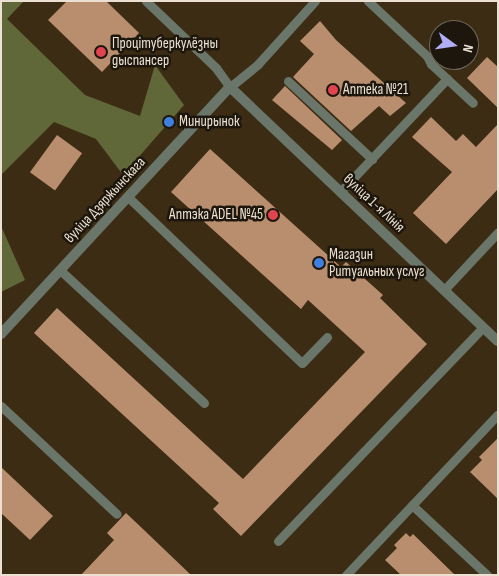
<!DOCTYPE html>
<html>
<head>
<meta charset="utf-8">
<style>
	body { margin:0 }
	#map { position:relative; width:499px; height:576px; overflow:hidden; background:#3c2c14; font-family:"Sofia Sans Condensed",sans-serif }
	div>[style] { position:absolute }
	.forest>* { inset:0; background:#606738 }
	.building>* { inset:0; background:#b98e6e; transform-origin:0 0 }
	.service>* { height:9px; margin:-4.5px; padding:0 4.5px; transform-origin:4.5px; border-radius:4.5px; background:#6b766b }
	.minor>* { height:10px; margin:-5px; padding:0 5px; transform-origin:5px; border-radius:5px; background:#6b766b }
	.dots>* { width:14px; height:14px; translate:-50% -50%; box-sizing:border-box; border:2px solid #1d160c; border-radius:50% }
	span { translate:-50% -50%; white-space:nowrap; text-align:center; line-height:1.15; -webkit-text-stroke:5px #1d160c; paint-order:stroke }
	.poi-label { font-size:15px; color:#ebe0d2 }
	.left { translate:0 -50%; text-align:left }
	.right { translate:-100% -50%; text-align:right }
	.street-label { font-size:15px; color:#ebe0d2 }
	.frame { position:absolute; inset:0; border:2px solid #ebe0d2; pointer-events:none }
	.north { position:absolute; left:429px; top:20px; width:50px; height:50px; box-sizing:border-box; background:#1d160c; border:1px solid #6f675b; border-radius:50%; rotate:104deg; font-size:14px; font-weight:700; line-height:20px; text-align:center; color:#ebe0d2 }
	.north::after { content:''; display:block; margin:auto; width:18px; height:22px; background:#b2adf9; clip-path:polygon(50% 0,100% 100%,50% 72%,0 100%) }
</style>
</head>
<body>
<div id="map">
	<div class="forest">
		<div style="clip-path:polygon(1px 1px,24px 1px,7px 19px,85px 95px,140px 116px,155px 65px,184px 105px,123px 175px,96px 139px,54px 122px,1px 175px)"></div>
		<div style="clip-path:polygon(1px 226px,25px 280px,1px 292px)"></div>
	</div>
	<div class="building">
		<div style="clip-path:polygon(67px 1px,106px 1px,139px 33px,102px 72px,48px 20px)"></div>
		<div style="clip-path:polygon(320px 21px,336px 40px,406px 103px,390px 116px,379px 106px,351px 131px,293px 77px,314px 54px,300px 41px)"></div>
		<div style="clip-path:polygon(487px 57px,498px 67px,498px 108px,467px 78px)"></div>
		<div style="clip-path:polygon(285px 86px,342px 140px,332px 150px,272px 100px)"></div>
		<div style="clip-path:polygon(431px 117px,456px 141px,463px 134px,476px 147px,498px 124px,498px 189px,446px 244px,413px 213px,452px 172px,412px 137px)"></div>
		<div style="left:57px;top:135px;width:31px;height:46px;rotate:36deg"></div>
		<div style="clip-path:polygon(210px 149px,341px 267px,346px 262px,383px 295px,380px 298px,427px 344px,241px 536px,213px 509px,219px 503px,34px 333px,57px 308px,243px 479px,365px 352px,308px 300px,301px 309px,171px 192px)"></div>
		<div style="clip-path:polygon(498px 438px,498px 499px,470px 472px,482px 460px,479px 457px)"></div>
		<div style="clip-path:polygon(1px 467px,53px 516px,30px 540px,1px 513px)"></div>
		<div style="clip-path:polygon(126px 513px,144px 530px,191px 575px,81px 575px,114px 540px,107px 533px)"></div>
		<div style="clip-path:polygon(406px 533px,410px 537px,413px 534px,455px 575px,401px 575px,385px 560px,397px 548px,394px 545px)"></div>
	</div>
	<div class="service">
		<div style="left:146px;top:1px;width:97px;rotate:43.7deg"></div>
		<div style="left:216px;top:68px;width:24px;rotate:54deg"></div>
		<div style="left:230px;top:87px;width:36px;rotate:-39deg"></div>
		<div style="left:258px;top:64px;width:85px;rotate:-47.9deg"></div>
		<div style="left:368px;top:1px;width:81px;rotate:43deg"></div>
		<div style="left:427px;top:56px;width:9px;rotate:63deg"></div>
		<div style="left:431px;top:64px;width:57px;rotate:42.9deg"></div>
		<div style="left:288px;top:81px;width:115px;rotate:42.9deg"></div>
		<div style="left:340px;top:192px;width:156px;rotate:-46.6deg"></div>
		<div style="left:128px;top:197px;width:240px;rotate:43.7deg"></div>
		<div style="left:302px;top:363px;width:36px;rotate:-46deg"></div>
		<div style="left:60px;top:270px;width:196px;rotate:42.7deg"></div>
		<div style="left:444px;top:290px;width:79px;rotate:-47deg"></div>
		<div style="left:1px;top:406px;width:158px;rotate:43deg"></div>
		<div style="left:412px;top:505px;width:103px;rotate:43deg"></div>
		<div style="left:278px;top:541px;width:296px;rotate:-46.2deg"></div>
		<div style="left:346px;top:575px;width:221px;rotate:-46.6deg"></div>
	</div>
	<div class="minor">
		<div style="left:1px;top:334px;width:337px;rotate:-47.2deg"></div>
		<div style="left:230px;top:87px;width:369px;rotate:43.5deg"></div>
	</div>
	<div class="dots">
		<div style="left:101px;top:52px;background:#e0444e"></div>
		<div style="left:333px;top:90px;background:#e0444e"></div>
		<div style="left:169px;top:122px;background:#3f7fe0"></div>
		<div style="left:273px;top:215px;background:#e0444e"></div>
		<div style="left:319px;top:263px;background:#3f7fe0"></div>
	</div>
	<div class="poi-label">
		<span class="left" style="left:112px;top:52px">Процітуберкулёзны<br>дыспансер</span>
		<span class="left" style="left:343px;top:90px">Аптека №21</span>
		<span class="left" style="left:179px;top:122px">Минирынок</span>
		<span class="right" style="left:263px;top:215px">Аптэка ADEL №45</span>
		<span class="left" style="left:329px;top:263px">Магазин<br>Ритуальных услуг</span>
	</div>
	<div class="street-label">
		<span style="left:105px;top:200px;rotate:-47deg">вуліца Дзяржынскага</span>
		<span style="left:374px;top:203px;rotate:43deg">вуліца 1-я Лінія</span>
	</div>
	<div class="frame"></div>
	<div class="north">N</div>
</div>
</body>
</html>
